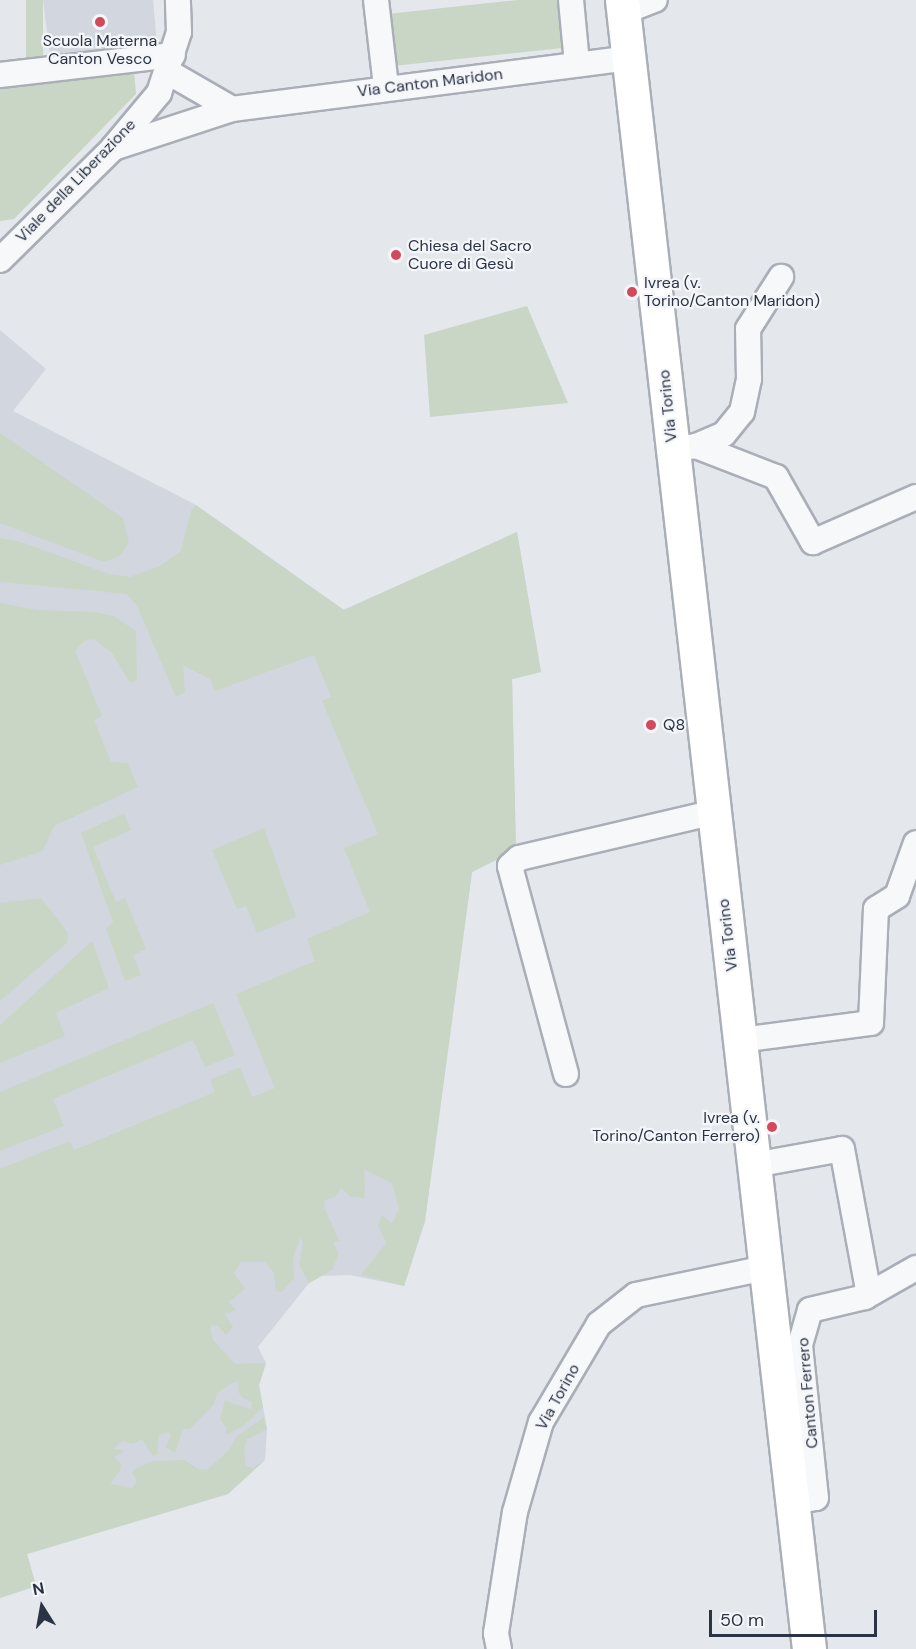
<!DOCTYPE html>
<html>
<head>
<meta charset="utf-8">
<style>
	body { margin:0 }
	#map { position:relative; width:916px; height:1649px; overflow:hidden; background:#e4e7ec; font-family:"DM Sans",sans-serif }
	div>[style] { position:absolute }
	.built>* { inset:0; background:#d2d6de }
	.green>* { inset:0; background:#c9d6c5; transform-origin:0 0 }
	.roads { filter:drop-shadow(2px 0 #a9aeb7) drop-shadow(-2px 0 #a9aeb7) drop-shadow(0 2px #a9aeb7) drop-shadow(0 -2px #a9aeb7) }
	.street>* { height:24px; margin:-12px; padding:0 12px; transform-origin:12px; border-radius:12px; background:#f7f8fa }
	.secondary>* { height:33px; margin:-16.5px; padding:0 16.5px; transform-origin:16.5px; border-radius:16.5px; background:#fff }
	.dots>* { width:16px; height:16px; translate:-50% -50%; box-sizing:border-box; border:3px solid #f4f6f9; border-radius:50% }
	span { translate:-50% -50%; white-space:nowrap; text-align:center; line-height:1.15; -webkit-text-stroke:4.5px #f4f6f9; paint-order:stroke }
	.poi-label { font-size:16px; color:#2b3445 }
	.left { translate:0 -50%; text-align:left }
	.right { translate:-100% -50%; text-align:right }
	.street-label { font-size:16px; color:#2b3445 }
	.north { position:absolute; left:12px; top:1577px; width:60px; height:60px; -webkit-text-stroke:4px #f4f6f9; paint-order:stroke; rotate:349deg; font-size:16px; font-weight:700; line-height:24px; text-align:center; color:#2b3445 }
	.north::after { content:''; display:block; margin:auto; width:21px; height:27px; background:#2b3445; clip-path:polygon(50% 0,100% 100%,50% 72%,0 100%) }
	.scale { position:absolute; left:709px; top:1610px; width:168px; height:27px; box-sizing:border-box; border:3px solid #2b3445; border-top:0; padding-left:8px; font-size:18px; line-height:21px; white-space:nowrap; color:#2b3445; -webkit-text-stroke:4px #f4f6f9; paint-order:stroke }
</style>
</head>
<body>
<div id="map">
	<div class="built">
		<div style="clip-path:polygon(43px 0,153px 0,157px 45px,50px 57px)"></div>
		<div style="clip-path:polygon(0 330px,46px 369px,13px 411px,196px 505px,343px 610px,517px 532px,541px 672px,512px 679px,516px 850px,472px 872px,425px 1221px,404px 1286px,350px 1275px,322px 1276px,309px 1283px,258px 1347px,266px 1363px,259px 1385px,267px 1429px,265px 1460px,228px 1494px,27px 1554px,36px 1586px,0 1598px)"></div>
	</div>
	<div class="green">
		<div style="left:26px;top:0;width:17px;height:59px"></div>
		<div style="clip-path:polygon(518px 0,557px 0,563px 48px,393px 66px,387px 14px)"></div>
		<div style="clip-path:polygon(134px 71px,136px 94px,14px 219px,0 221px,0 86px)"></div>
		<div style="clip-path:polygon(527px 306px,568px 403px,430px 417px,424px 335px)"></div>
		<div style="clip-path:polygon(0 433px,123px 518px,129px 542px,120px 556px,104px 562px,0 523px)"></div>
		<div style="clip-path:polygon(196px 505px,344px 610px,517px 532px,541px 672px,512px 679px,516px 850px,472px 872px,425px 1221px,404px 1286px,361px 1275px,386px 1243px,378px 1225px,382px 1215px,392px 1224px,399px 1209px,392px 1183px,364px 1169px,365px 1198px,351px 1197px,341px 1188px,335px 1197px,325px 1200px,324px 1207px,339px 1240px,333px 1243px,339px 1254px,332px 1270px,309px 1283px,299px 1265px,303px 1242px,300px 1238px,293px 1258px,294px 1278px,282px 1292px,276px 1291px,274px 1273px,265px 1262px,241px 1262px,234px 1273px,245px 1289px,229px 1302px,236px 1310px,225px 1314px,233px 1327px,226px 1335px,218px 1326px,210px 1325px,213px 1340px,235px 1364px,266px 1363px,259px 1385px,263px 1407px,242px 1427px,225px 1435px,227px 1429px,220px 1419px,225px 1401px,251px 1409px,252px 1402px,242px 1397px,238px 1391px,239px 1381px,234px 1382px,217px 1393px,214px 1404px,190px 1429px,183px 1429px,175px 1453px,165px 1447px,171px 1437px,169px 1432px,159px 1435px,157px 1455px,153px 1456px,142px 1439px,133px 1444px,122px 1441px,113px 1449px,125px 1451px,114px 1457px,121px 1464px,120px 1471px,110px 1484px,132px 1488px,137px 1481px,132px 1473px,136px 1468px,154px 1461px,184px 1460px,200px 1470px,208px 1469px,229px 1450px,236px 1437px,264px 1417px,267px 1429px,247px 1439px,244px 1450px,246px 1466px,253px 1468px,265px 1460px,228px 1494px,27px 1554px,36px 1586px,0 1598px,0 1169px,70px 1141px,74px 1150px,215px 1092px,210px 1080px,240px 1067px,252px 1097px,275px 1088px,236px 994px,315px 961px,307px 939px,370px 912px,344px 848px,378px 834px,322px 701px,331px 697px,314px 655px,215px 691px,210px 679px,183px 665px,185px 692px,176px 697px,137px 606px,127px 594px,0 582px,0 538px,21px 542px,109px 574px,130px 577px,160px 566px,181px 551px,191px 511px)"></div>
		<div style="clip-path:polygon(0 603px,37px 610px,94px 612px,114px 616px,136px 631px,137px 680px,130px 683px,112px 653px,94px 639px,84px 641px,75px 651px,102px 716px,94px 720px,111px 762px,128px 763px,138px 787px,54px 826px,43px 851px,0 865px)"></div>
		<div style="clip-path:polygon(124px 813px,131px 830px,93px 847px,116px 902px,125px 898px,146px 949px,133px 955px,141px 975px,125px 981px,106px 929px,113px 922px,81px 833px)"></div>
		<div style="clip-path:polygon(264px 828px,296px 917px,257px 933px,246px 906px,237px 909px,212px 850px)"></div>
		<div style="clip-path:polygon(41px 898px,68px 933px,67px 943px,0 1001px,0 903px)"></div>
		<div style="clip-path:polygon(92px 941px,109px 988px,56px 1013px,65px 1036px,0 1063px,0 1025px)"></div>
		<div style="clip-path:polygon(213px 1003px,235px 1055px,205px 1067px,193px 1040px,53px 1099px,64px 1126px,0 1151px,0 1092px)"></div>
	</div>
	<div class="roads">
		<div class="street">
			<div style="left:376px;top:0;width:88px;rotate:83.4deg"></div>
			<div style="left:571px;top:0;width:64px;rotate:84.6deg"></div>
			<div style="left:623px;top:12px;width:34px;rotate:-21deg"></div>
			<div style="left:168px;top:72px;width:74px;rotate:30deg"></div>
			<div style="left:0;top:75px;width:174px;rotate:-6.6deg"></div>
			<div style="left:113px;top:148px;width:125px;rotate:-18.1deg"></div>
			<div style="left:232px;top:109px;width:400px;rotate:-7.3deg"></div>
			<div style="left:0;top:260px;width:159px;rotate:-44.7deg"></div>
			<div style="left:113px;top:148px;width:72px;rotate:-50.1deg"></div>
			<div style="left:159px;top:93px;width:64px;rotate:-71.8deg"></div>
			<div style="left:179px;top:32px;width:32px;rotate:-92deg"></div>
			<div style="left:696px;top:446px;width:30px;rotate:-23deg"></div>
			<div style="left:724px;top:434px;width:28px;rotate:-51deg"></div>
			<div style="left:742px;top:412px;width:34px;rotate:-78deg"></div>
			<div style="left:749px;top:379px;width:50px;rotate:-91.1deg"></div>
			<div style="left:748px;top:329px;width:62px;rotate:-57.6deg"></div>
			<div style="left:673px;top:449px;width:23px;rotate:-7deg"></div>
			<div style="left:696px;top:446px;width:86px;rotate:21.2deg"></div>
			<div style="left:776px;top:477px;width:75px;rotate:60.4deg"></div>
			<div style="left:813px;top:542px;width:112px;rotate:-23.6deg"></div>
			<div style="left:740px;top:1040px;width:132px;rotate:-7.4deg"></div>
			<div style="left:871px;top:1023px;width:114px;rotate:-87.5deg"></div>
			<div style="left:876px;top:909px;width:25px;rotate:-32deg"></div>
			<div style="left:897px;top:896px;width:56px;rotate:-70.3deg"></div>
			<div style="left:566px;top:1074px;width:215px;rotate:-105.1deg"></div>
			<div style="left:510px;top:866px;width:12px;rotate:-42deg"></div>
			<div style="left:519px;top:858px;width:201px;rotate:-13.2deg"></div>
			<div style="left:754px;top:1165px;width:89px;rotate:-10.3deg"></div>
			<div style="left:842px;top:1149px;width:147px;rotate:79.5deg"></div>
			<div style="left:793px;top:1502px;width:23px;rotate:-10deg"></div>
			<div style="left:816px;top:1498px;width:154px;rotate:-96deg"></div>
			<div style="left:800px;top:1345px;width:36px;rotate:-74deg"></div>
			<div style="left:810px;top:1310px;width:57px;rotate:-13.3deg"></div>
			<div style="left:865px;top:1297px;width:59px;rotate:-29.6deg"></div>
			<div style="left:499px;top:1649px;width:16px;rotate:-101deg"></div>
			<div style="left:496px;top:1633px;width:122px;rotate:-81.1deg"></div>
			<div style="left:515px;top:1512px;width:94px;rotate:-73.9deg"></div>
			<div style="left:541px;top:1422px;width:114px;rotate:-59.4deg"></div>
			<div style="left:599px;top:1324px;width:47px;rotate:-38.1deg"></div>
			<div style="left:636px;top:1295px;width:132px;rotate:-11.8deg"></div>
		</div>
		<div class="secondary">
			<div style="left:622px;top:0;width:1660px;rotate:83.53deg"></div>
		</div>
	</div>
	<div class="dots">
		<div style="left:100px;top:22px;background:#d1495b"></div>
		<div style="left:396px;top:255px;background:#d1495b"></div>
		<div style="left:632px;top:292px;background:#d1495b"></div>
		<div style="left:651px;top:725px;background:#d1495b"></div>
		<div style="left:772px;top:1127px;background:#d1495b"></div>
	</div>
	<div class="poi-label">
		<span style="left:100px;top:50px">Scuola Materna<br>Canton Vesco</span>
		<span class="left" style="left:408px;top:255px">Chiesa del Sacro<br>Cuore di Gesù</span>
		<span class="left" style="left:644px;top:292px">Ivrea (v.<br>Torino/Canton Maridon)</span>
		<span class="left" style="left:663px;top:725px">Q8</span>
		<span class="right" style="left:760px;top:1127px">Ivrea (v.<br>Torino/Canton Ferrero)</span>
	</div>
	<div class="street-label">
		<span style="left:430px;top:83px;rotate:-7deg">Via Canton Maridon</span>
		<span style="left:76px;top:181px;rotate:-46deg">Viale della Liberazione</span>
		<span style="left:668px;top:406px;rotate:-96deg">Via Torino</span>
		<span style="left:728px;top:935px;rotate:-97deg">Via Torino</span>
		<span style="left:808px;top:1393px;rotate:-95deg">Canton Ferrero</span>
		<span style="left:558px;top:1397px;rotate:-61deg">Via Torino</span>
	</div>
	<div class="north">N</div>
	<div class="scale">50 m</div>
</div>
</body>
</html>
